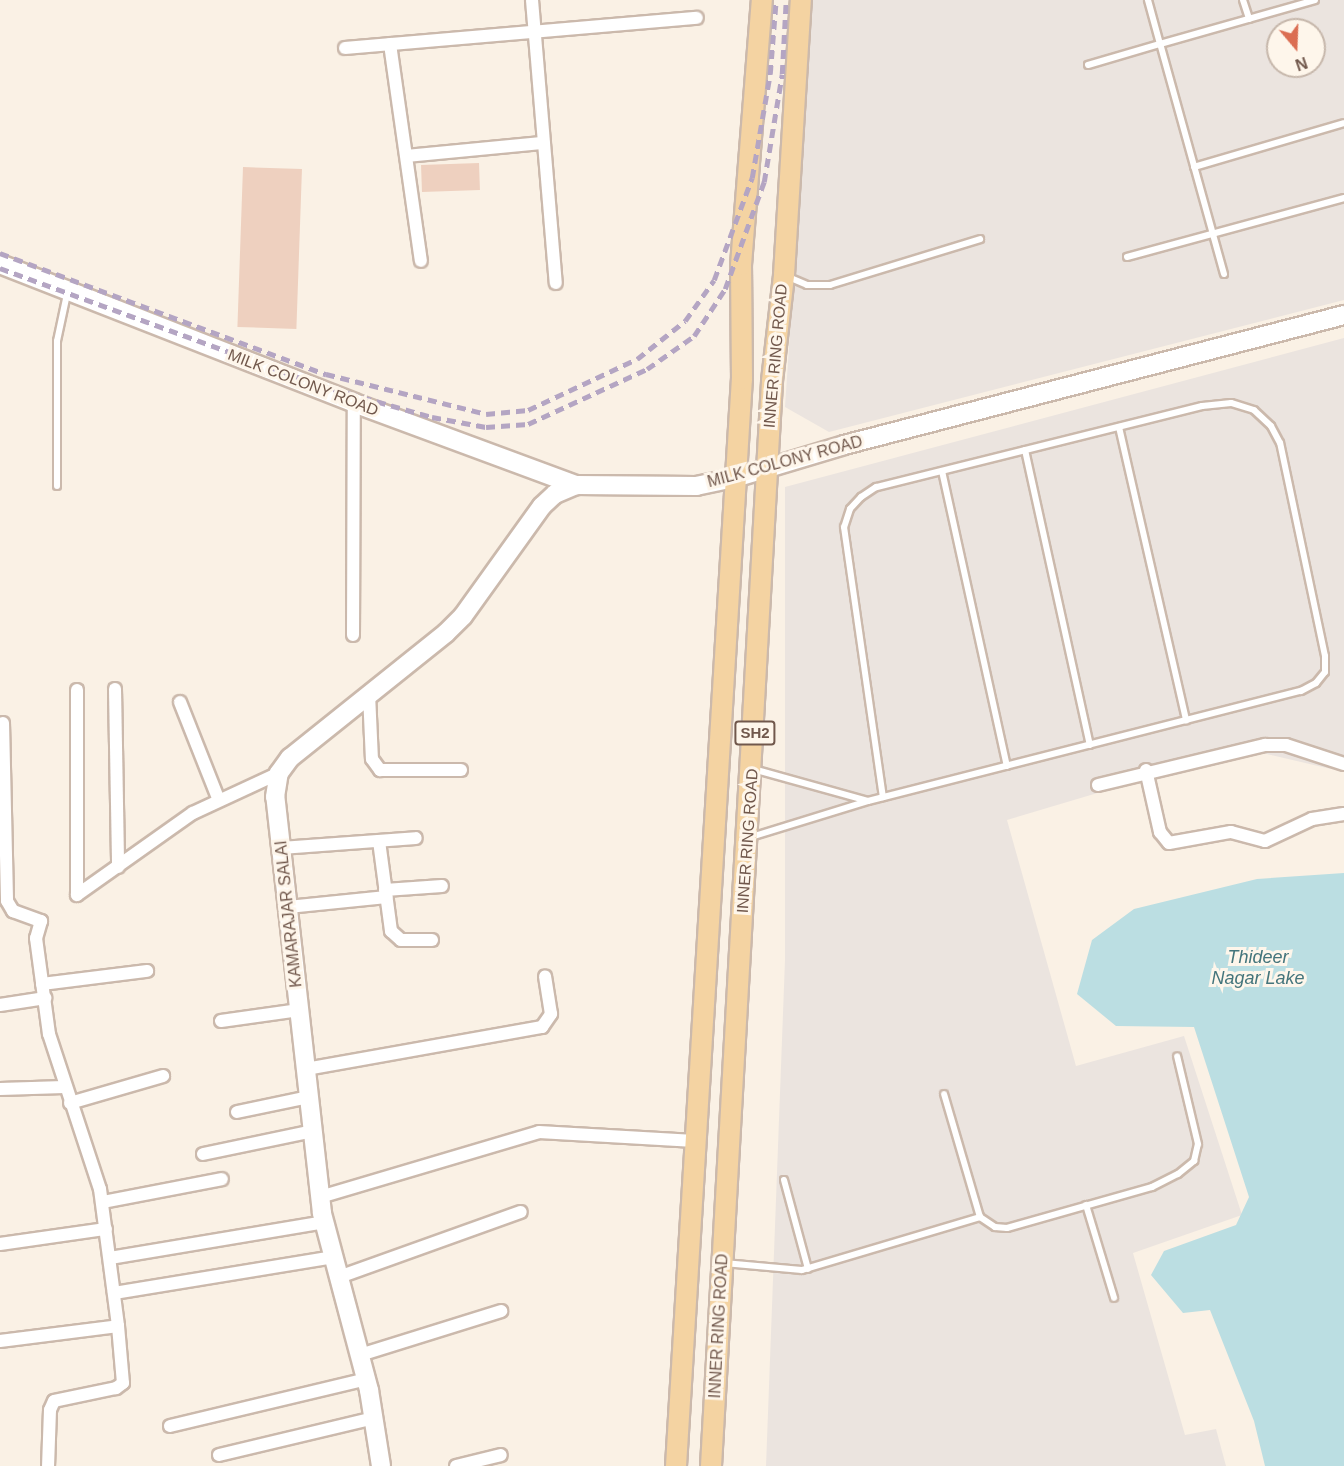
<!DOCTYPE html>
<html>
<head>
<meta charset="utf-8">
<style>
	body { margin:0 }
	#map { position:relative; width:1344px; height:1466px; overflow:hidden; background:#faf1e5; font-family:Arial,sans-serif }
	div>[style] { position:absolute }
	.industrial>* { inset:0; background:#ebe4df }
	.water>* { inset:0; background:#bbdee2 }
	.building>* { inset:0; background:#eed0bf; transform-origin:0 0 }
	.roads { filter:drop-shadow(2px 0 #cbb9ac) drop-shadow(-2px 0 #cbb9ac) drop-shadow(0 2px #cbb9ac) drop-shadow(0 -2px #cbb9ac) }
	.lane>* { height:6px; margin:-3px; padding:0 3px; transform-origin:3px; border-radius:3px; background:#fff }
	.street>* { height:12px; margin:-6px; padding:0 6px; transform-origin:6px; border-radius:6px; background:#fff }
	.secondary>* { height:18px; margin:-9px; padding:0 9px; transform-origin:9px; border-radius:9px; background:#fff }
	.primary>* { height:20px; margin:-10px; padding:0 10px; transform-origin:10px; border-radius:10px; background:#f4d3a2 }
	.rail>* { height:4.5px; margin-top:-2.25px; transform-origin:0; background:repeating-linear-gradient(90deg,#b4a5c3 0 9px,transparent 0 15px) }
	span { translate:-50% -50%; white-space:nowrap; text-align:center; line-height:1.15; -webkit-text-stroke:6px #fef6eb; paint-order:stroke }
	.shield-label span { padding:2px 4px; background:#fef6eb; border:2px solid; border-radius:4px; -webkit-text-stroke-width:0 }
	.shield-label { font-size:15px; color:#71584c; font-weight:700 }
	.street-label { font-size:16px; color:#71584c }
	.water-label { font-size:18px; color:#44757c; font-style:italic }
	.north { position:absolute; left:1266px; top:18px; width:60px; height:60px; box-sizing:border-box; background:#fef6eb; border:2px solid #c6b7ab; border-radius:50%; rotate:161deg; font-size:16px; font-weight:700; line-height:24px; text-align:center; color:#71584c }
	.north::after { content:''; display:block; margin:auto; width:21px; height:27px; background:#db6e53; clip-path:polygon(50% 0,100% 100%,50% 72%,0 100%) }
</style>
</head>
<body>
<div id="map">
	<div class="industrial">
		<div style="clip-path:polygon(evenodd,812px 0,1344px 0,1344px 300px,829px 432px,785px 407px,812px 0,1278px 30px,1314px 30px,1314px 66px,1278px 66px,1278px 30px)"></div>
		<div style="clip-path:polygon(1344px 338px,1344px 772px,1245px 749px,1007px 820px,1076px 1066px,1184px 1036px,1242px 1215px,1133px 1253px,1185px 1435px,1216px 1429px,1226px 1466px,766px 1466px,785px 960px,785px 487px)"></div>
	</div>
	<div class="water">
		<div style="clip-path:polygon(1344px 873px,1344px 1466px,1265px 1466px,1254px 1421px,1210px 1310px,1183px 1313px,1151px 1275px,1164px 1251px,1236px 1225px,1249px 1197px,1194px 1027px,1116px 1026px,1077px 994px,1092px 940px,1134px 909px,1257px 879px)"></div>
	</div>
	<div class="building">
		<div style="left:479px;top:163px;width:27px;height:58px;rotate:88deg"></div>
		<div style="left:243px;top:167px;width:59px;height:160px;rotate:2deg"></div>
	</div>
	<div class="roads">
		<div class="lane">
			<div style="left:1243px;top:0;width:20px;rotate:72deg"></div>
			<div style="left:1088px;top:65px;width:75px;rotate:-16.3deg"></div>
			<div style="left:1160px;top:44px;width:46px;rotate:-105.3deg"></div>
			<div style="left:1194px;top:167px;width:156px;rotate:-16.3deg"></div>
			<div style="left:1127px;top:257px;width:225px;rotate:-15.2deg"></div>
			<div style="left:1224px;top:274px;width:239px;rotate:-105.5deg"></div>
			<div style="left:1160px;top:44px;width:161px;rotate:-15.8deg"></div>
			<div style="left:786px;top:276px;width:23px;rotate:23deg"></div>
			<div style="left:807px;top:285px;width:23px"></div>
			<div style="left:830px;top:285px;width:157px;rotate:-17deg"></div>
			<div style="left:1119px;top:427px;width:301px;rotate:77.1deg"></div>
			<div style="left:1025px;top:450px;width:302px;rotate:77.6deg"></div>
			<div style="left:942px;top:471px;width:302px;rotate:77.6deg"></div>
			<div style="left:57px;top:486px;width:145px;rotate:-90deg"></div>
			<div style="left:57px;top:341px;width:48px;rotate:-78deg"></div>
			<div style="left:753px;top:769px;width:119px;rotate:15.5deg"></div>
			<div style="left:751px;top:837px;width:122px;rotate:-17.1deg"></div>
			<div style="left:868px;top:801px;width:447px;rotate:-14.3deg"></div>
			<div style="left:1301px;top:691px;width:17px;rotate:-28deg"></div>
			<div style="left:1316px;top:683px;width:14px;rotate:-51deg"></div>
			<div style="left:1325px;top:672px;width:16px;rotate:-90deg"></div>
			<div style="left:1325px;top:656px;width:218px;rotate:-101.9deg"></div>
			<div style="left:1280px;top:443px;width:19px;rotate:-118deg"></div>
			<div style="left:1271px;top:426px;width:23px;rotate:-137deg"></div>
			<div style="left:1254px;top:410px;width:24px;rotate:-163deg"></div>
			<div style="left:1231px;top:403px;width:29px;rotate:174deg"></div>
			<div style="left:1202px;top:406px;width:336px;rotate:166deg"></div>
			<div style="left:876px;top:487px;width:18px;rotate:146deg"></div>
			<div style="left:861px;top:497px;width:16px;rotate:133deg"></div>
			<div style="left:850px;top:509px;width:19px;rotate:108deg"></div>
			<div style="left:844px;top:527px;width:273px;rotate:81.8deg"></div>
			<div style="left:784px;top:1180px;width:92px;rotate:74.9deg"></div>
			<div style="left:1086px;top:1205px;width:97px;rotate:73.2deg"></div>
			<div style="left:980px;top:1217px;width:18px;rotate:34deg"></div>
			<div style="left:995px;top:1227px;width:12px;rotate:5deg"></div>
			<div style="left:1007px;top:1228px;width:151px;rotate:-15.8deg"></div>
			<div style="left:1152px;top:1187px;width:29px;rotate:-27deg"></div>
			<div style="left:1178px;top:1174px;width:21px;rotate:-39deg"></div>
			<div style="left:1194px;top:1161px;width:17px;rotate:-77deg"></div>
			<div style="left:1198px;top:1144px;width:90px;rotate:-103.4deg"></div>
			<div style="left:724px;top:1263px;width:78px;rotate:5.1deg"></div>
			<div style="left:802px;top:1270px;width:186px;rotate:-16.6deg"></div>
			<div style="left:980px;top:1217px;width:128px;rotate:-106.3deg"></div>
		</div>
		<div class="street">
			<div style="left:532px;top:0;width:284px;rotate:85.2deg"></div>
			<div style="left:390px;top:44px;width:219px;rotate:81.9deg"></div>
			<div style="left:345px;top:48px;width:353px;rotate:-4.9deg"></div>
			<div style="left:407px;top:156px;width:137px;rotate:-5.5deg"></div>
			<div style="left:353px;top:635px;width:232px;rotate:-89.8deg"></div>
			<div style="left:115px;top:689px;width:178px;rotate:89deg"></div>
			<div style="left:369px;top:694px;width:65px;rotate:87.4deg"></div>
			<div style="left:372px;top:759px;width:14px;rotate:54deg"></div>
			<div style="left:380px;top:770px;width:81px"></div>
			<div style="left:180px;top:702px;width:103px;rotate:68.4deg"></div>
			<div style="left:3px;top:723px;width:178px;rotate:88.7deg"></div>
			<div style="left:7px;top:901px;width:12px;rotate:59deg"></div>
			<div style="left:13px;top:911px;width:30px;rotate:20deg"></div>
			<div style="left:41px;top:921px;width:18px;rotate:106deg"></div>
			<div style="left:36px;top:938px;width:97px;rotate:82.3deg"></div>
			<div style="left:49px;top:1034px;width:163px;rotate:71.8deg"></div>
			<div style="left:100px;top:1189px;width:138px;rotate:82.5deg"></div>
			<div style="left:1146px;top:770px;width:64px;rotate:77.3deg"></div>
			<div style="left:1160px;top:832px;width:14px;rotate:51deg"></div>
			<div style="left:1169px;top:843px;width:63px;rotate:-10.1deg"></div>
			<div style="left:1231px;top:832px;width:35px;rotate:15deg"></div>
			<div style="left:1265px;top:841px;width:52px;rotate:-25.1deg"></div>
			<div style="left:1312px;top:819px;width:32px;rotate:-9deg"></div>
			<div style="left:1098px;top:785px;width:172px;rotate:-13.5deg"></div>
			<div style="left:1265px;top:745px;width:21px"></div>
			<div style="left:1286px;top:745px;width:61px;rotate:18.1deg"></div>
			<div style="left:379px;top:841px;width:91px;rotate:82.4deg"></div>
			<div style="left:391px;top:931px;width:13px;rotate:42deg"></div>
			<div style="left:401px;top:940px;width:31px"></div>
			<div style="left:281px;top:848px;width:135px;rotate:-4.2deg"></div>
			<div style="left:385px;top:890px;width:57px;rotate:-4deg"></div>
			<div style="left:77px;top:895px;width:142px;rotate:-35.3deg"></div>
			<div style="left:193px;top:813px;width:95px;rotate:-24.9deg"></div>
			<div style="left:77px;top:895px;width:205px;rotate:-90deg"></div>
			<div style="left:288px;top:907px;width:99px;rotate:-5.8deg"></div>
			<div style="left:42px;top:984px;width:106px;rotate:-7.1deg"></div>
			<div style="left:0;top:1005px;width:46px;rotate:-8.8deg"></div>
			<div style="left:221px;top:1021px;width:79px;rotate:-8deg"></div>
			<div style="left:306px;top:1069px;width:240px;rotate:-10.1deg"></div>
			<div style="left:542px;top:1027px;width:16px;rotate:-55deg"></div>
			<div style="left:551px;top:1014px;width:38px;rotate:-99deg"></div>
			<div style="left:0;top:1089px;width:64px;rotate:-1.8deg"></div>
			<div style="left:70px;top:1103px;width:97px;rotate:-16.2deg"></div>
			<div style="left:237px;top:1112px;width:74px;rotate:-11.8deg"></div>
			<div style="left:203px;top:1154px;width:112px;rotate:-11.8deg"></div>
			<div style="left:320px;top:1197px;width:228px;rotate:-16.5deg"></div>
			<div style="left:539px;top:1132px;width:156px;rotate:3.3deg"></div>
			<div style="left:103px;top:1202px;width:121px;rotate:-10.9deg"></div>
			<div style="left:0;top:1244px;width:107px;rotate:-8.1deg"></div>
			<div style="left:110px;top:1258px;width:218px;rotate:-9.5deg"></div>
			<div style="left:339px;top:1277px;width:193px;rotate:-19.7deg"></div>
			<div style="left:114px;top:1293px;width:223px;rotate:-9.3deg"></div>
			<div style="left:0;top:1341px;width:119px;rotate:-7.2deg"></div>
			<div style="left:118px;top:1326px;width:57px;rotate:85deg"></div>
			<div style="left:123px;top:1383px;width:9px;rotate:144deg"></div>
			<div style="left:116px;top:1388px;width:63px;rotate:168.2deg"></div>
			<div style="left:54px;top:1401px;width:10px;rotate:114deg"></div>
			<div style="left:50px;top:1410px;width:56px;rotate:92deg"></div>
			<div style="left:360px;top:1355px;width:148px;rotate:-17.3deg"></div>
			<div style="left:170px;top:1426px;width:203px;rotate:-13.4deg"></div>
			<div style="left:219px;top:1455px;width:159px;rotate:-13.4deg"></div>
			<div style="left:456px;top:1466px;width:46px;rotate:-13.7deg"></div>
		</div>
		<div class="secondary">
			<div style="left:0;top:264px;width:380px;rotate:21.4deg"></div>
			<div style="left:354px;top:403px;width:237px;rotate:20.3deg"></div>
			<div style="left:576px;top:485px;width:120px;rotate:0.5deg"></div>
			<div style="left:696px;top:486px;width:40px;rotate:-12deg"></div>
			<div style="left:735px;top:478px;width:114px;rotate:-16.8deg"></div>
			<div style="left:844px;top:445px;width:517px;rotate:-14.57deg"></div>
			<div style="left:381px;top:1466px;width:77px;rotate:-99deg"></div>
			<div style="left:369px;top:1390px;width:183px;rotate:-104.9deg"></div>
			<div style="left:322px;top:1213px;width:419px;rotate:-96.4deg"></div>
			<div style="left:275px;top:797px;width:24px;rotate:-81deg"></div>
			<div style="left:279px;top:773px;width:19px;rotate:-54deg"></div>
			<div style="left:290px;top:758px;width:200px;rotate:-38.7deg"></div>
			<div style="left:446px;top:633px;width:24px;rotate:-45deg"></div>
			<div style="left:463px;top:616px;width:135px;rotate:-54.3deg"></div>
			<div style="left:542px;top:506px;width:18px;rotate:-43deg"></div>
			<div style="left:555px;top:494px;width:23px;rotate:-23deg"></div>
		</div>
		<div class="primary">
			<div style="left:676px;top:1466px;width:1089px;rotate:-86.53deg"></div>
			<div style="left:742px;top:379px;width:114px;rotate:-90.5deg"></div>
			<div style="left:741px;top:265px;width:266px;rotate:-85.5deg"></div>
			<div style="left:711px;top:1466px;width:1087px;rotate:-86.78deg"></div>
			<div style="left:772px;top:381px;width:107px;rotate:-83.5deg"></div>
			<div style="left:784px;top:275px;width:276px;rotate:-86.5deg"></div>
		</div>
	</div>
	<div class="rail">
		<div style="left:0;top:253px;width:348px;rotate:20.4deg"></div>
		<div style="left:326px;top:374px;width:165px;rotate:14deg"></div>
		<div style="left:486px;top:414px;width:42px;rotate:-5.4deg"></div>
		<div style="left:528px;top:410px;width:120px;rotate:-25.1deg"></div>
		<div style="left:637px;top:359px;width:61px;rotate:-38.4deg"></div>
		<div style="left:685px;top:321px;width:50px;rotate:-54.7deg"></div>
		<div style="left:714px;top:280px;width:109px;rotate:-69.6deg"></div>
		<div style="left:752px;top:178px;width:106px;rotate:-80.2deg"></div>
		<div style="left:770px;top:74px;width:74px;rotate:-85.4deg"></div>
		<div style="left:0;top:268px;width:340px;rotate:20.1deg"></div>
		<div style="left:319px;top:385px;width:117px;rotate:15.8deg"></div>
		<div style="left:432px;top:417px;width:55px;rotate:10.5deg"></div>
		<div style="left:486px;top:427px;width:42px;rotate:-4.1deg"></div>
		<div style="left:528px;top:424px;width:131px;rotate:-24.8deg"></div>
		<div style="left:647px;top:369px;width:57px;rotate:-35.1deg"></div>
		<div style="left:694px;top:336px;width:56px;rotate:-56.6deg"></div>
		<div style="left:725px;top:289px;width:114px;rotate:-70deg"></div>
		<div style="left:764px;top:182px;width:109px;rotate:-80.5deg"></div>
		<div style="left:782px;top:74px;width:74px;rotate:-86.9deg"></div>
	</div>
	<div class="shield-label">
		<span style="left:755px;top:733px">SH2</span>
	</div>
	<div class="street-label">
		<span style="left:776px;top:356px;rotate:-85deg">INNER RING ROAD</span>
		<span style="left:303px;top:383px;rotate:21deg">MILK COLONY ROAD</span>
		<span style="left:785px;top:462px;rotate:-15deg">MILK COLONY ROAD</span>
		<span style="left:748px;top:841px;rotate:-86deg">INNER RING ROAD</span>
		<span style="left:289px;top:914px;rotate:-96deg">KAMARAJAR SALAI</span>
		<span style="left:719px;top:1326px;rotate:-87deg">INNER RING ROAD</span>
	</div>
	<div class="water-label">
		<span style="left:1258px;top:968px">Thideer<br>Nagar Lake</span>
	</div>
	<div class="north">N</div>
</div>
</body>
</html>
